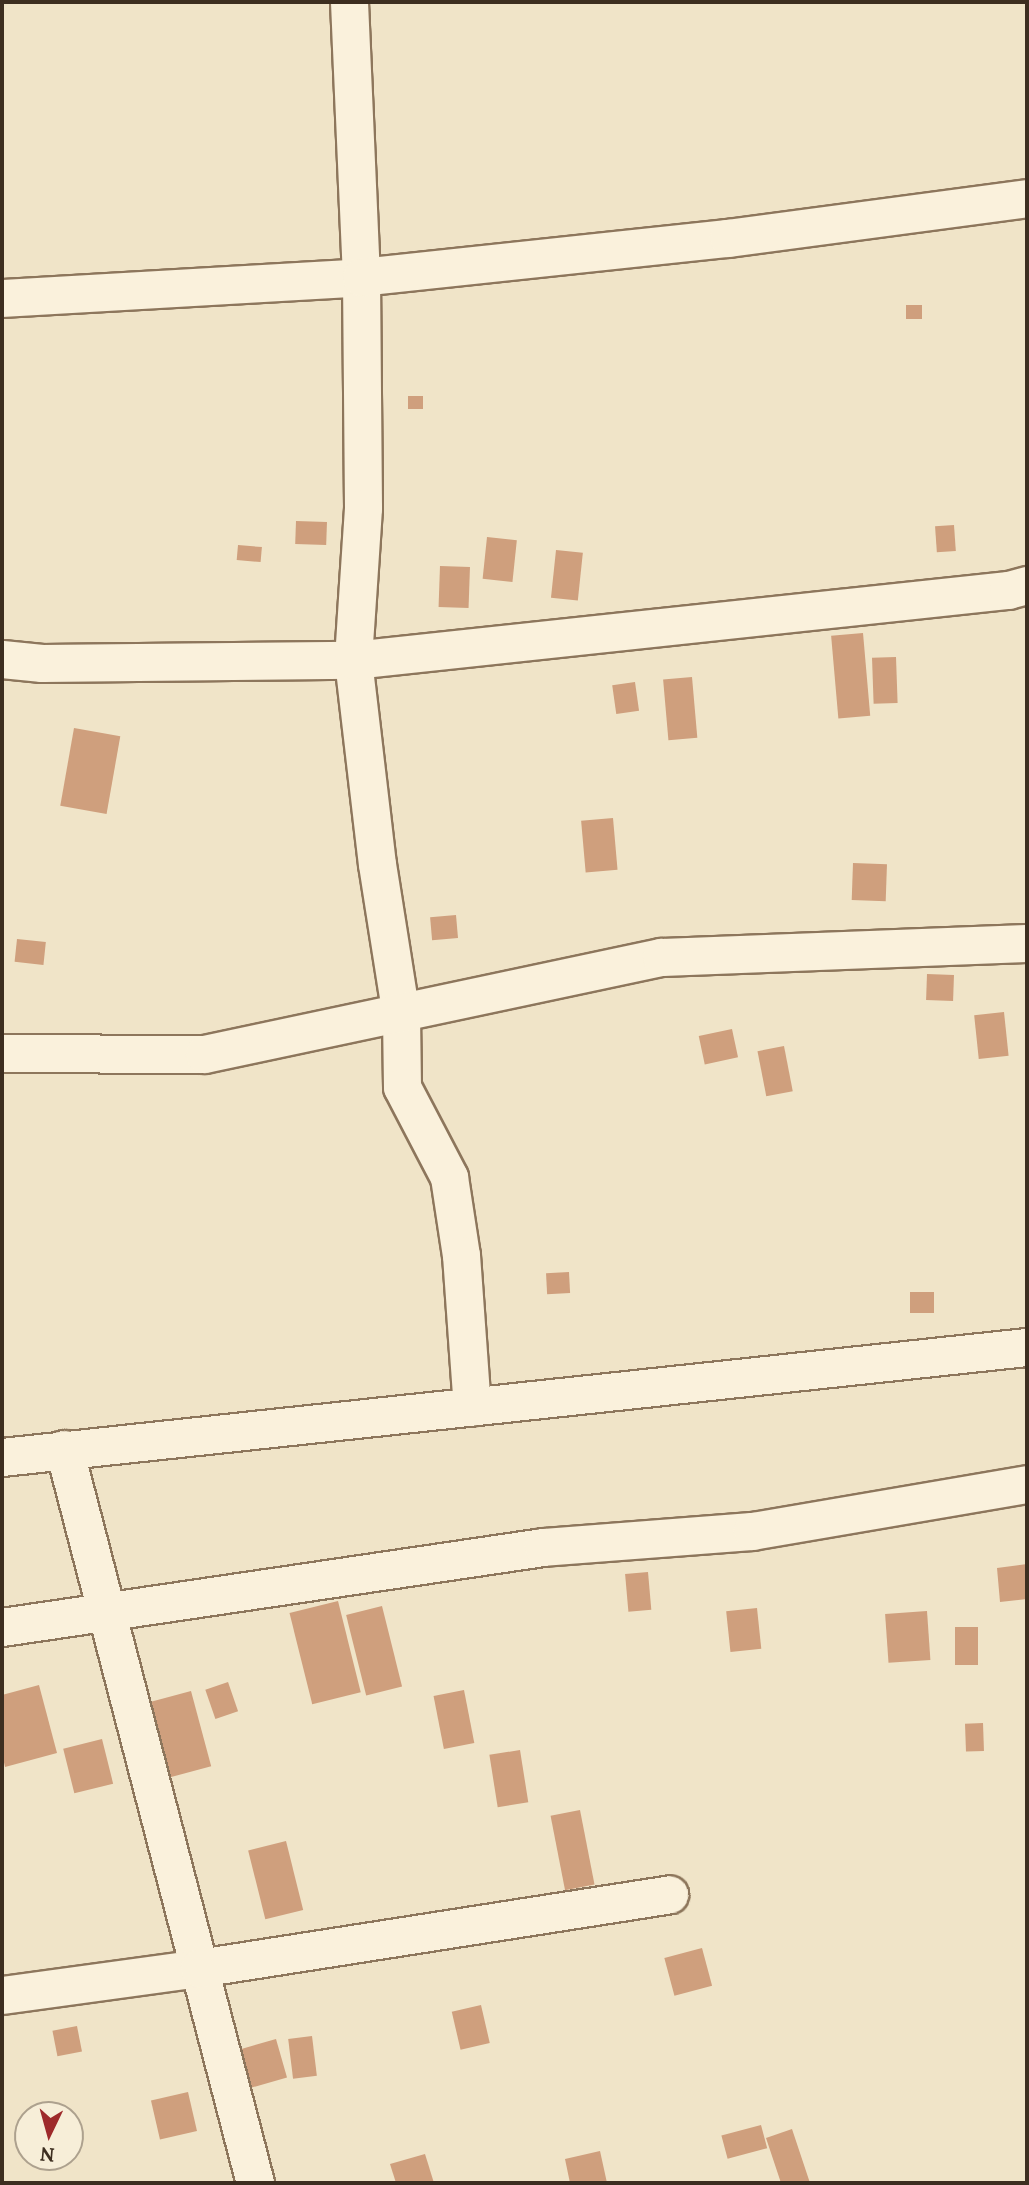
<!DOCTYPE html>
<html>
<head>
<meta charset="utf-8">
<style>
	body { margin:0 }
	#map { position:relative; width:1029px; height:2185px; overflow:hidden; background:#f0e4c8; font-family:Lora,serif }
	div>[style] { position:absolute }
	.building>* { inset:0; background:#cf9f7d; transform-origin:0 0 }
	.roads { filter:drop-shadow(2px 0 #8d765c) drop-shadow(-2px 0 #8d765c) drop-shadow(0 2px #8d765c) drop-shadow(0 -2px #8d765c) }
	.minor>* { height:37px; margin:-18.5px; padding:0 18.5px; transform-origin:18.5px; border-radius:18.5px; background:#faf1dc }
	span { translate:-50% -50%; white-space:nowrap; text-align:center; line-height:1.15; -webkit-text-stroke:6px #f7eed8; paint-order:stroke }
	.frame { position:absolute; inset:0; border:4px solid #3d2e20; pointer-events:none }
	.north { position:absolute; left:14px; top:2101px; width:70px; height:70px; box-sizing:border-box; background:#f7eed8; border:2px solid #ada18e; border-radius:50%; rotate:185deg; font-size:19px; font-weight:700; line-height:28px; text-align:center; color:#3d2e20 }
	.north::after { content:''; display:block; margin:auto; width:24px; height:32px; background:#9e2a2b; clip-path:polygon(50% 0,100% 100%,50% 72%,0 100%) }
</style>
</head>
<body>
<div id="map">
	<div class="building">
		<div style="left:922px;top:305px;width:14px;height:16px;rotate:90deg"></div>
		<div style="left:408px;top:396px;width:15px;height:13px"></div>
		<div style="left:296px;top:521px;width:31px;height:23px;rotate:2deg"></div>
		<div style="left:954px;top:525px;width:26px;height:19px;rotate:86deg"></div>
		<div style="left:487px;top:537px;width:30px;height:42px;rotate:6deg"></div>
		<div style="left:238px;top:545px;width:24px;height:15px;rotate:5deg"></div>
		<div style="left:556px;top:550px;width:27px;height:48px;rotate:6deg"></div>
		<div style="left:440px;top:566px;width:30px;height:41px;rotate:2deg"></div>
		<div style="left:863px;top:633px;width:83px;height:32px;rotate:85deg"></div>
		<div style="left:896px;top:657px;width:46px;height:24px;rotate:88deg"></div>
		<div style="left:692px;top:677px;width:61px;height:29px;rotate:85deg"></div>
		<div style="left:635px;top:682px;width:29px;height:23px;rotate:82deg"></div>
		<div style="left:74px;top:728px;width:47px;height:79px;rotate:10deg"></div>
		<div style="left:613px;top:818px;width:52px;height:32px;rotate:85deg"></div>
		<div style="left:853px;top:863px;width:34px;height:37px;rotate:2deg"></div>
		<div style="left:456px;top:915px;width:23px;height:26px;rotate:85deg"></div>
		<div style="left:17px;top:939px;width:29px;height:23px;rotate:6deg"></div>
		<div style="left:927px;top:974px;width:27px;height:26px;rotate:2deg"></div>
		<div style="left:1004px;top:1012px;width:44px;height:30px;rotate:84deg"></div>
		<div style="left:732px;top:1029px;width:29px;height:34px;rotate:78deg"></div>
		<div style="left:784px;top:1046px;width:46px;height:27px;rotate:79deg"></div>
		<div style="left:569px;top:1272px;width:21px;height:23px;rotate:87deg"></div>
		<div style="left:910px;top:1292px;width:24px;height:21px"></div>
		<div style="clip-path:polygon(1027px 1564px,1027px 1599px,1000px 1602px,997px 1568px)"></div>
		<div style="left:648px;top:1572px;width:38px;height:23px;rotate:85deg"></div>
		<div style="left:338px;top:1601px;width:94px;height:50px;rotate:76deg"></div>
		<div style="left:382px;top:1606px;width:83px;height:37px;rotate:76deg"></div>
		<div style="left:757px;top:1608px;width:41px;height:31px;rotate:84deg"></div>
		<div style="left:927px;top:1611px;width:49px;height:42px;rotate:86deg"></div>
		<div style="left:955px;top:1627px;width:23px;height:38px"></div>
		<div style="left:228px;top:1682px;width:31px;height:24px;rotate:71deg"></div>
		<div style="clip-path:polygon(39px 1685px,57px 1753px,5px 1767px,2px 1753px,2px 1695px)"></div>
		<div style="left:464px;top:1690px;width:54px;height:31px;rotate:79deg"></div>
		<div style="left:191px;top:1691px;width:78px;height:51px;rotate:75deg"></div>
		<div style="left:983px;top:1723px;width:28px;height:18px;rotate:88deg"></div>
		<div style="left:102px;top:1739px;width:46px;height:40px;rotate:76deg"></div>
		<div style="left:520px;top:1750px;width:53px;height:31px;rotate:81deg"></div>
		<div style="left:580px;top:1810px;width:76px;height:30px;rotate:79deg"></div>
		<div style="left:286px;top:1841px;width:71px;height:39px;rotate:76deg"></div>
		<div style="left:702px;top:1948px;width:39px;height:39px;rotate:75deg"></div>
		<div style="left:481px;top:2005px;width:39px;height:30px;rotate:77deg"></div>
		<div style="left:77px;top:2026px;width:26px;height:25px;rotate:79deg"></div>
		<div style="left:312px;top:2036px;width:40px;height:24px;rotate:83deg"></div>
		<div style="left:276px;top:2039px;width:40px;height:45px;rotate:74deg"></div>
		<div style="left:188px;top:2092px;width:40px;height:38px;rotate:77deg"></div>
		<div style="left:761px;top:2125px;width:24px;height:41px;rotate:75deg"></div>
		<div style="clip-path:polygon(792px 2129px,810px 2183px,781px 2183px,766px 2138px)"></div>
		<div style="clip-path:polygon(600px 2151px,607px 2183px,570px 2183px,565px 2159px)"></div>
		<div style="clip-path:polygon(425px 2154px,434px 2183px,396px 2183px,390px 2164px)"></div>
	</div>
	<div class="roads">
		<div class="minor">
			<div style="left:349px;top:2px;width:275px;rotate:87.5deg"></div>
			<div style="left:361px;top:277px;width:231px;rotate:89.5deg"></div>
			<div style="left:363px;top:508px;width:152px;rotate:93.8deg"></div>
			<div style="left:353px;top:660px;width:205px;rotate:83.3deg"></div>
			<div style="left:377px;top:864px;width:153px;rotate:81deg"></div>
			<div style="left:401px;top:1015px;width:72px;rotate:89.2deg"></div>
			<div style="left:402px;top:1087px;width:102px;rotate:62.4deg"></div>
			<div style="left:449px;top:1177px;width:79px;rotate:81.3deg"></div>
			<div style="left:461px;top:1255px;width:152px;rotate:85.9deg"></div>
			<div style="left:2px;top:298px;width:360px;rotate:-3.3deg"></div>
			<div style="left:361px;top:277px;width:369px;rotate:-6.1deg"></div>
			<div style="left:728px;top:238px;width:302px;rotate:-7.6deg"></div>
			<div style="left:2px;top:659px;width:40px;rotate:5.7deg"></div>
			<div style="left:42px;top:663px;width:311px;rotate:-0.6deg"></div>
			<div style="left:353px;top:660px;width:659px;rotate:-6.1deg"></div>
			<div style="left:1008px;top:590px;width:20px;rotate:-15deg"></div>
			<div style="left:2px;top:1053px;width:202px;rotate:0.3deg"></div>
			<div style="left:204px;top:1054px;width:467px;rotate:-12deg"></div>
			<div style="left:661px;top:957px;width:366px;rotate:-2.2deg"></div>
			<div style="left:64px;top:1449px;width:758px;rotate:75.41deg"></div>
			<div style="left:2px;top:1457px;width:1031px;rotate:-6.13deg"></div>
			<div style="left:2px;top:1627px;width:547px;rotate:-8.41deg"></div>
			<div style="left:543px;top:1547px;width:210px;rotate:-4.4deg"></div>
			<div style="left:752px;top:1531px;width:279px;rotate:-9.7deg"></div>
			<div style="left:2px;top:1995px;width:199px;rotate:-7.8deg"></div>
			<div style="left:199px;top:1968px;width:476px;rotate:-8.9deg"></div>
		</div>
	</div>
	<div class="frame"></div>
	<div class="north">N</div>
</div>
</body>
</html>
